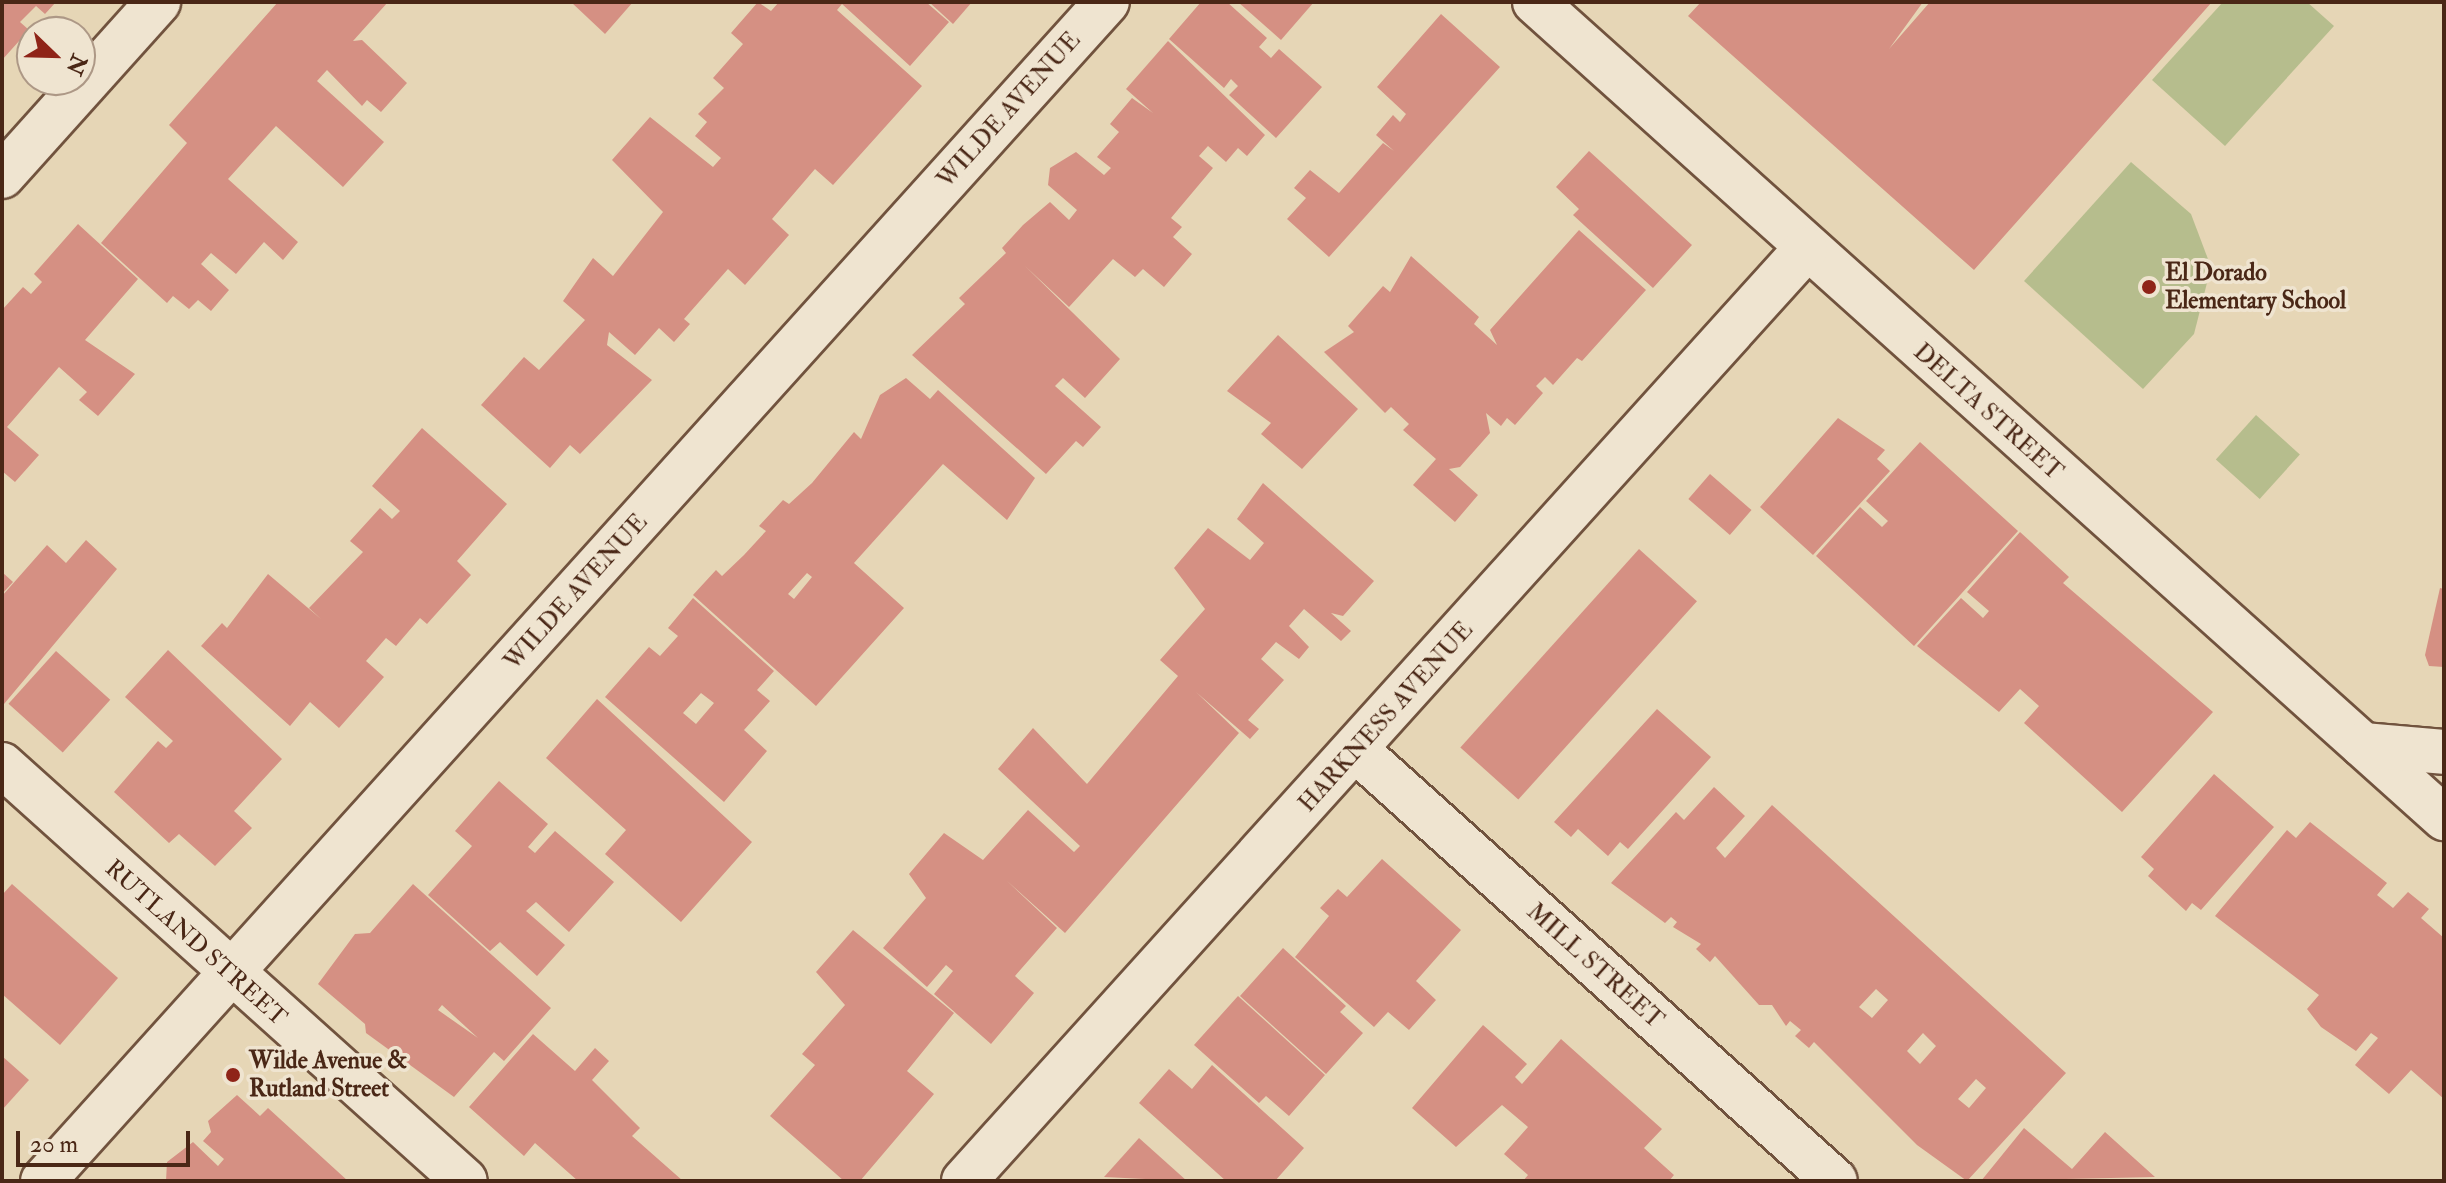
<!DOCTYPE html>
<html>
<head>
<meta charset="utf-8">
<style>
	body { margin:0 }
	#map { position:relative; width:2446px; height:1183px; overflow:hidden; background:#e6d6b6; font-family:"IM FELL Double Pica",serif }
	div>[style] { position:absolute }
	.green>* { inset:0; background:#b6bd8d; transform-origin:0 0 }
	.building>* { inset:0; background:#d59083; transform-origin:0 0 }
	.roads { filter:drop-shadow(2px 0 #71533e) drop-shadow(-2px 0 #71533e) drop-shadow(0 2px #71533e) drop-shadow(0 -2px #71533e) }
	.street>* { height:44px; margin:-22px; padding:0 22px; transform-origin:22px; border-radius:22px; background:#efe4d0 }
	.dots>* { width:22px; height:22px; translate:-50% -50%; box-sizing:border-box; border:4px solid #efe4d0; border-radius:50% }
	span { translate:-50% -50%; white-space:nowrap; text-align:center; line-height:1.15; -webkit-text-stroke:7px #efe4d0; paint-order:stroke }
	.street-label { font-size:24px; color:#4a2716 }
	.poi-label { font-size:24px; color:#4a2716; font-weight:700 }
	.left { translate:0 -50%; text-align:left }
	.frame { position:absolute; inset:0; border:4px solid #4a2716; pointer-events:none }
	.north { position:absolute; left:16px; top:16px; width:80px; height:80px; box-sizing:border-box; background:#efe4d0; border:2px solid #ad9886; border-radius:50%; rotate:113deg; font-size:22px; font-weight:700; line-height:32px; text-align:center; color:#4a2716 }
	.north::after { content:''; display:block; margin:auto; width:28px; height:36px; background:#8f2418; clip-path:polygon(50% 0,100% 100%,50% 72%,0 100%) }
	.scale { position:absolute; left:16px; top:1131px; width:174px; height:36px; box-sizing:border-box; border:4px solid #4a2716; border-top:0; padding-left:10px; font-size:24px; line-height:28px; white-space:nowrap; color:#4a2716; -webkit-text-stroke:6px #efe4d0; paint-order:stroke }
</style>
</head>
<body>
<div id="map">
	<div class="green">
		<div style="clip-path:polygon(2223px 2px,2307px 2px,2334px 26px,2225px 146px,2152px 80px)"></div>
		<div style="clip-path:polygon(2131px 162px,2191px 214px,2211px 267px,2194px 334px,2143px 389px,2024px 281px)"></div>
		<div style="left:2256px;top:415px;width:59px;height:60px;rotate:42deg"></div>
	</div>
	<div class="building">
		<div style="clip-path:polygon(2px 2px,56px 2px,45px 14px,36px 6px,20px 22px,29px 30px,2px 60px)"></div>
		<div style="clip-path:polygon(278px 2px,388px 2px,353px 41px,362px 40px,407px 83px,381px 112px,367px 100px,362px 106px,327px 70px,317px 81px,384px 142px,343px 187px,276px 126px,228px 179px,298px 242px,283px 260px,264px 242px,236px 274px,211px 253px,201px 264px,229px 290px,211px 311px,198px 300px,189px 309px,173px 296px,167px 303px,101px 243px,187px 143px,169px 125px)"></div>
		<div style="clip-path:polygon(571px 2px,633px 2px,605px 34px)"></div>
		<div style="clip-path:polygon(758px 2px,771px 11px,779px 2px,926px 2px,949px 22px,910px 66px,842px 4px,837px 10px,922px 86px,833px 185px,815px 169px,772px 219px,789px 235px,745px 285px,728px 269px,684px 319px,690px 324px,674px 342px,659px 328px,635px 355px,609px 332px,607px 345px,652px 380px,580px 454px,570px 445px,550px 468px,481px 405px,524px 357px,539px 370px,585px 320px,563px 301px,593px 258px,613px 276px,663px 212px,612px 160px,650px 117px,713px 167px,721px 158px,695px 136px,707px 122px,698px 114px,724px 88px,713px 78px,743px 44px,731px 33px)"></div>
		<div style="clip-path:polygon(929px 2px,972px 2px,953px 24px)"></div>
		<div style="clip-path:polygon(1201px 2px,1227px 2px,1267px 38px,1259px 47px,1271px 58px,1279px 49px,1322px 87px,1276px 138px,1229px 95px,1238px 86px,1231px 79px,1224px 88px,1169px 39px)"></div>
		<div style="clip-path:polygon(1238px 2px,1314px 2px,1281px 40px)"></div>
		<div style="clip-path:polygon(1701px 2px,1923px 2px,1889px 49px,1930px 2px,2212px 2px,1974px 270px,1688px 16px)"></div>
		<div style="clip-path:polygon(1441px 14px,1500px 67px,1329px 257px,1287px 219px,1306px 198px,1294px 188px,1310px 170px,1339px 193px,1383px 143px,1394px 151px,1376px 135px,1393px 115px,1400px 122px,1406px 114px,1377px 87px)"></div>
		<div style="clip-path:polygon(1168px 41px,1265px 135px,1247px 156px,1238px 148px,1226px 162px,1208px 146px,1199px 156px,1213px 168px,1171px 218px,1182px 227px,1173px 237px,1192px 254px,1164px 287px,1143px 269px,1135px 277px,1113px 259px,1069px 307px,1025px 266px,1120px 359px,1085px 398px,1063px 378px,1055px 386px,1101px 427px,1083px 447px,1076px 441px,1046px 474px,912px 355px,965px 304px,959px 298px,1006px 253px,1002px 248px,1023px 225px,1050px 202px,1069px 220px,1077px 210px,1048px 185px,1050px 168px,1076px 152px,1104px 175px,1111px 168px,1097px 157px,1119px 132px,1110px 124px,1132px 98px,1153px 113px,1126px 89px)"></div>
		<div style="clip-path:polygon(1589px 151px,1692px 245px,1653px 288px,1573px 215px,1579px 209px,1556px 187px)"></div>
		<div style="clip-path:polygon(78px 224px,138px 279px,85px 340px,135px 374px,98px 416px,79px 400px,87px 392px,59px 367px,7px 427px,39px 455px,15px 482px,2px 471px,2px 310px,23px 287px,31px 294px,42px 282px,34px 274px)"></div>
		<div style="clip-path:polygon(1579px 230px,1646px 290px,1582px 361px,1577px 358px,1553px 385px,1545px 377px,1536px 386px,1543px 393px,1515px 425px,1507px 418px,1501px 426px,1486px 413px,1490px 433px,1460px 467px,1449px 469px,1478px 495px,1455px 522px,1413px 485px,1436px 459px,1403px 430px,1409px 424px,1391px 407px,1385px 413px,1324px 352px,1354px 332px,1348px 326px,1383px 286px,1390px 292px,1411px 256px,1479px 317px,1474px 324px,1497px 345px,1490px 330px)"></div>
		<div style="clip-path:polygon(1278px 335px,1358px 409px,1302px 469px,1261px 434px,1271px 423px,1227px 391px)"></div>
		<div style="clip-path:polygon(evenodd,906px 378px,930px 399px,938px 390px,1035px 478px,1007px 520px,943px 464px,854px 563px,904px 608px,816px 706px,693px 595px,716px 570px,722px 576px,744px 555px,766px 531px,759px 526px,783px 500px,789px 504px,812px 483px,854px 432px,861px 439px,880px 395px,906px 378px,807px 573px,812px 577px,794px 599px,788px 594px,807px 573px)"></div>
		<div style="clip-path:polygon(1838px 418px,1885px 450px,1877px 459px,1890px 471px,1813px 555px,1760px 507px)"></div>
		<div style="clip-path:polygon(422px 428px,507px 504px,457px 561px,471px 575px,427px 624px,420px 618px,396px 646px,386px 638px,366px 661px,384px 677px,339px 728px,310px 702px,290px 726px,201px 646px,222px 623px,227px 628px,268px 574px,321px 619px,309px 608px,363px 552px,350px 541px,380px 508px,392px 519px,400px 511px,372px 486px)"></div>
		<div style="clip-path:polygon(1920px 442px,2018px 531px,1914px 646px,1816px 556px,1860px 507px,1882px 527px,1888px 521px,1866px 501px)"></div>
		<div style="left:1710px;top:474px;width:55px;height:33px;rotate:41deg"></div>
		<div style="clip-path:polygon(1263px 483px,1374px 581px,1343px 616px,1331px 613px,1351px 631px,1341px 641px,1304px 609px,1289px 626px,1309px 647px,1299px 659px,1276px 642px,1261px 659px,1284px 680px,1248px 720px,1259px 729px,1250px 739px,1196px 692px,1239px 733px,1065px 933px,1006px 880px,1057px 928px,1015px 976px,1034px 993px,991px 1044px,934px 994px,953px 971px,946px 965px,927px 987px,883px 948px,926px 898px,909px 874px,944px 833px,983px 860px,1028px 810px,1074px 852px,1080px 846px,998px 769px,1033px 728px,1087px 784px,1178px 676px,1160px 660px,1205px 609px,1174px 568px,1208px 528px,1250px 560px,1264px 543px,1237px 519px)"></div>
		<div style="clip-path:polygon(2020px 532px,2069px 577px,2063px 583px,2213px 712px,2122px 812px,2024px 723px,2039px 706px,2020px 689px,1999px 712px,1917px 646px,1961px 598px,1983px 618px,1989px 611px,1967px 592px)"></div>
		<div style="clip-path:polygon(86px 540px,117px 569px,4px 704px,2px 596px,47px 545px,66px 563px)"></div>
		<div style="left:1639px;top:549px;width:78px;height:267px;rotate:42deg"></div>
		<div style="clip-path:polygon(2px 572px,13px 582px,2px 594px)"></div>
		<div style="clip-path:polygon(2440px 588px,2444px 589px,2444px 667px,2429px 666px,2425px 655px)"></div>
		<div style="clip-path:polygon(evenodd,693px 598px,774px 671px,757px 690px,770px 701px,744px 730px,767px 751px,724px 802px,605px 697px,649px 647px,660px 656px,678px 636px,668px 628px,693px 598px,701px 693px,714px 703px,696px 724px,683px 713px,701px 693px)"></div>
		<div style="clip-path:polygon(168px 650px,282px 759px,234px 811px,252px 828px,215px 866px,179px 834px,169px 843px,114px 792px,158px 741px,166px 748px,173px 741px,125px 697px)"></div>
		<div style="left:56px;top:651px;width:73px;height:71px;rotate:42deg"></div>
		<div style="clip-path:polygon(597px 699px,752px 842px,681px 922px,605px 854px,626px 830px,546px 758px)"></div>
		<div style="clip-path:polygon(1657px 709px,1711px 757px,1628px 849px,1620px 842px,1608px 856px,1578px 829px,1571px 837px,1554px 822px)"></div>
		<div style="clip-path:polygon(2214px 774px,2274px 827px,2201px 910px,2192px 903px,2186px 911px,2148px 876px,2154px 869px,2141px 857px)"></div>
		<div style="clip-path:polygon(499px 781px,548px 824px,528px 847px,535px 853px,555px 831px,614px 882px,569px 932px,536px 902px,526px 911px,565px 945px,537px 976px,500px 942px,490px 951px,428px 895px,472px 846px,455px 831px)"></div>
		<div style="clip-path:polygon(evenodd,1714px 787px,1745px 816px,1716px 848px,1725px 858px,1772px 805px,2066px 1073px,1967px 1181px,1917px 1145px,1814px 1042px,1809px 1048px,1795px 1036px,1801px 1030px,1790px 1021px,1786px 1026px,1772px 1005px,1759px 1005px,1715px 956px,1710px 962px,1696px 949px,1701px 944px,1673px 927px,1677px 922px,1671px 917px,1665px 923px,1611px 883px,1676px 812px,1684px 820px,1714px 787px,1876px 989px,1888px 1000px,1872px 1018px,1859px 1007px,1876px 989px,1714px 787px,1923px 1033px,1936px 1046px,1920px 1064px,1907px 1051px,1923px 1033px,1714px 787px,1976px 1079px,1986px 1088px,1969px 1108px,1958px 1099px,1976px 1079px)"></div>
		<div style="clip-path:polygon(2310px 822px,2387px 883px,2377px 895px,2393px 908px,2408px 892px,2429px 909px,2421px 918px,2444px 938px,2444px 1099px,2411px 1070px,2389px 1094px,2355px 1065px,2378px 1038px,2371px 1033px,2356px 1051px,2321px 1027px,2307px 1009px,2319px 995px,2215px 916px,2287px 830px,2296px 838px)"></div>
		<div style="clip-path:polygon(1382px 859px,1461px 930px,1416px 981px,1436px 1000px,1409px 1030px,1388px 1012px,1374px 1027px,1295px 957px,1329px 916px,1320px 908px,1338px 889px,1347px 897px)"></div>
		<div style="clip-path:polygon(12px 884px,118px 978px,60px 1045px,2px 994px,2px 895px)"></div>
		<div style="clip-path:polygon(evenodd,413px 884px,551px 1008px,504px 1061px,494px 1052px,454px 1097px,366px 1033px,365px 1024px,318px 984px,355px 934px,370px 933px,413px 884px,442px 1005px,478px 1038px,438px 1010px,442px 1005px)"></div>
		<div style="clip-path:polygon(853px 930px,954px 1013px,907px 1071px,934px 1094px,860px 1181px,844px 1181px,770px 1116px,815px 1065px,802px 1054px,845px 1005px,816px 972px)"></div>
		<div style="clip-path:polygon(1283px 948px,1346px 1006px,1340px 1012px,1363px 1033px,1326px 1074px,1240px 996px)"></div>
		<div style="clip-path:polygon(1238px 996px,1325px 1075px,1289px 1116px,1266px 1096px,1259px 1103px,1194px 1045px)"></div>
		<div style="clip-path:polygon(1483px 1025px,1527px 1064px,1515px 1077px,1522px 1084px,1561px 1039px,1662px 1129px,1644px 1148px,1674px 1175px,1669px 1181px,1523px 1181px,1528px 1175px,1504px 1154px,1528px 1127px,1502px 1105px,1456px 1147px,1412px 1108px)"></div>
		<div style="clip-path:polygon(533px 1034px,575px 1071px,595px 1048px,609px 1061px,592px 1080px,640px 1128px,632px 1136px,683px 1181px,578px 1181px,535px 1143px,524px 1156px,469px 1107px)"></div>
		<div style="clip-path:polygon(2px 1056px,29px 1080px,2px 1110px)"></div>
		<div style="clip-path:polygon(1212px 1065px,1304px 1148px,1275px 1181px,1226px 1181px,1139px 1103px,1169px 1069px,1192px 1089px)"></div>
		<div style="clip-path:polygon(237px 1095px,260px 1116px,268px 1108px,348px 1181px,166px 1181px,167px 1162px,193px 1142px,218px 1166px,224px 1159px,203px 1141px,211px 1132px,208px 1121px)"></div>
		<div style="clip-path:polygon(2024px 1128px,2072px 1169px,2105px 1132px,2155px 1177px,1981px 1181px)"></div>
		<div style="clip-path:polygon(1139px 1138px,1187px 1181px,1104px 1177px)"></div>
	</div>
	<div class="roads">
		<div class="street">
			<div style="left:1535px;top:2px;width:1222px;rotate:41.91deg"></div>
			<div style="left:2px;top:176px;width:234px;rotate:-48.1deg"></div>
			<div style="left:2363px;top:745px;width:81px;rotate:4.9deg"></div>
			<div style="left:1356px;top:750px;width:644px;rotate:41.98deg"></div>
			<div style="left:2px;top:765px;width:622px;rotate:41.94deg"></div>
			<div style="left:43px;top:1181px;width:1588px;rotate:-47.94deg"></div>
			<div style="left:964px;top:1181px;width:1255px;rotate:-47.91deg"></div>
		</div>
	</div>
	<div class="dots">
		<div style="left:2149px;top:287px;background:#8f2418"></div>
		<div style="left:233px;top:1075px;background:#8f2418"></div>
	</div>
	<div class="street-label">
		<span style="left:1009px;top:110px;rotate:-48deg">WILDE AVENUE</span>
		<span style="left:1988px;top:412px;rotate:42deg">DELTA STREET</span>
		<span style="left:576px;top:592px;rotate:-48deg">WILDE AVENUE</span>
		<span style="left:1386px;top:717px;rotate:-48deg">HARKNESS AVENUE</span>
		<span style="left:196px;top:943px;rotate:42deg">RUTLAND STREET</span>
		<span style="left:1595px;top:966px;rotate:42deg">MILL STREET</span>
	</div>
	<div class="poi-label">
		<span class="left" style="left:2165px;top:287px">El Dorado<br>Elementary School</span>
		<span class="left" style="left:249px;top:1075px">Wilde Avenue &amp;<br>Rutland Street</span>
	</div>
	<div class="frame"></div>
	<div class="north">N</div>
	<div class="scale">20 m</div>
</div>
</body>
</html>
